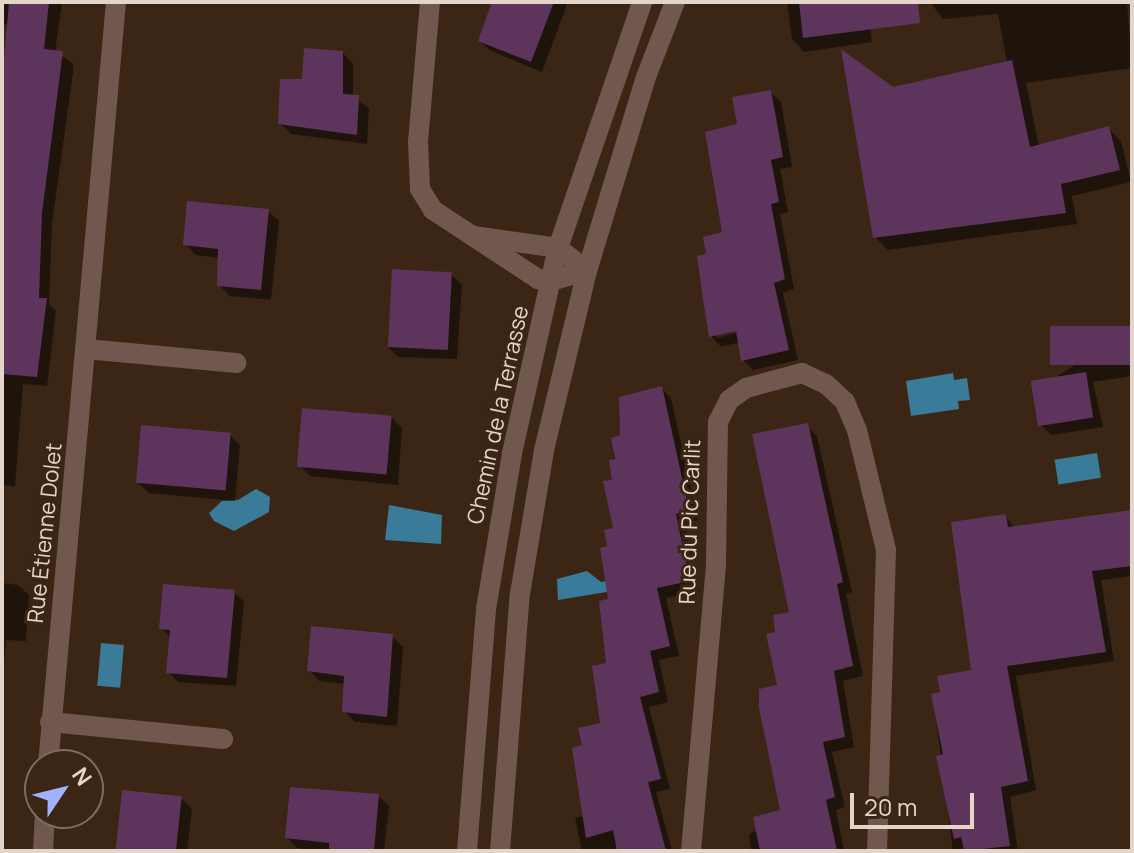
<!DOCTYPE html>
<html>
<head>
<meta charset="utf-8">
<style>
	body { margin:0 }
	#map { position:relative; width:1134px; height:853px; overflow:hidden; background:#3b2615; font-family:Manrope,sans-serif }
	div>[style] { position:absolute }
	.water>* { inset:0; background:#3a7b9a; transform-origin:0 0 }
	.shadow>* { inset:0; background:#0007 }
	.building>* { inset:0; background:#5d345c; transform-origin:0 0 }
	.minor>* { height:20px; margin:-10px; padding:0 10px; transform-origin:10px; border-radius:10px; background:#71584e }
	.tertiary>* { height:20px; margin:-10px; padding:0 10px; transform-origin:10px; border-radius:10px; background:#71584e }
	span { translate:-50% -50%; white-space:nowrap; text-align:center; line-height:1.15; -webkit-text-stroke:6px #3b2615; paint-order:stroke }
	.street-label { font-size:22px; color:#e3d5ca }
	.frame { position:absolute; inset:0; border:4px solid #e3d5ca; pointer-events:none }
	.north { position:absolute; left:24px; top:749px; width:80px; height:80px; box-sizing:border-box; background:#3b2615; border:2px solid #7e6c5d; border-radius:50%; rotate:55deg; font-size:22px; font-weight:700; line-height:32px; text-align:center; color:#e3d5ca }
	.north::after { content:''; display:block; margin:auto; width:28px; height:36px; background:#a3b2fd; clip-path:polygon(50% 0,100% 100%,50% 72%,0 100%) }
	.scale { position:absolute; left:850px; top:793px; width:124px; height:36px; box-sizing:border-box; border:4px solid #e3d5ca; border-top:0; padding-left:10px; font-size:24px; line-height:28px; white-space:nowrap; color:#e3d5ca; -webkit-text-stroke:6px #3b2615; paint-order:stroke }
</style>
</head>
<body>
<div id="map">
	<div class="water">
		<div style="clip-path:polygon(953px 373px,954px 380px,967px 378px,970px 400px,958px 401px,959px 409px,911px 416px,906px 381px)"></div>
		<div style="left:1097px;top:453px;width:25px;height:43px;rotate:81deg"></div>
		<div style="clip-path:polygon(256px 489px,270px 497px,269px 512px,234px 531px,214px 521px,209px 513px,222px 501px,238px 500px)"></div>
		<div style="clip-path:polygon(389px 505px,442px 515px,441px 544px,385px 540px)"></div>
		<div style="clip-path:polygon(587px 571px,601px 582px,617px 579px,619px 590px,558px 600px,557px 579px)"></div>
		<div style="left:101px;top:643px;width:23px;height:43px;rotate:5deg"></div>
	</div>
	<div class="shadow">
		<div style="clip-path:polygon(2px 2px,62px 2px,55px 52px,73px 63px,73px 73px,52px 224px,49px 304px,56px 311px,47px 386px,23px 384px,15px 486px,2px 485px,2px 100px,9px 26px,2px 23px)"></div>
		<div style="clip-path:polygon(494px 2px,568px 2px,542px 72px,491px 51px,480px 41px)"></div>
		<div style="clip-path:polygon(787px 2px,868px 2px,872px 42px,804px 52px,792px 39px)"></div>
		<div style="clip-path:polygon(930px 2px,1127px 2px,1132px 68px,1026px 83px,1039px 147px,1109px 129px,1121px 141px,1131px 182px,1072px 196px,1077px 224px,888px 250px,875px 237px,892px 89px,1007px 63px,998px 14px,943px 19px)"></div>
		<div style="clip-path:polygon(343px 53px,353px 64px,353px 97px,369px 108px,367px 144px,291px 134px,280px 123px,304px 81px)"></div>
		<div style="clip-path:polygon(evenodd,770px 92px,781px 102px,792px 167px,780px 169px,788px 212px,780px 214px,794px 289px,783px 293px,798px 360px,753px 370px,743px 360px,740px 342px,721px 347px,711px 336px,708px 256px,724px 234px,739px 126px,770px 92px,745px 326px,746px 330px,717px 338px,717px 334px,745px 326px)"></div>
		<div style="clip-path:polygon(268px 211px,279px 221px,271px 300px,230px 296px,219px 285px,220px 258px,196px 255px,185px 244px)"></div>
		<div style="clip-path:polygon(451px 274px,462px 285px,457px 359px,398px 357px,388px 347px)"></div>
		<div style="clip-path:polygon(1132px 328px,1132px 376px,1093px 382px,1103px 427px,1051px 435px,1040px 424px,1059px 375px)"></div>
		<div style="clip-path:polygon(661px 388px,671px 398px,698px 520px,685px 524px,699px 591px,666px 598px,679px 656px,659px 660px,668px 702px,649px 707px,670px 789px,656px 792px,672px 851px,582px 851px,575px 818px,584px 816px,584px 747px,602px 724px,608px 664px,610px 547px,615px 529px,613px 439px,622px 436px)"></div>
		<div style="clip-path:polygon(392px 418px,402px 428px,398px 485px,310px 476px,300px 466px)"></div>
		<div style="clip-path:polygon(807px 426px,817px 436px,852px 592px,846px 594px,863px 676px,843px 681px,854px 747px,832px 752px,845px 807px,836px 810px,844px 851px,751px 851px,749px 835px,783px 812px,777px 634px,791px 613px)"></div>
		<div style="clip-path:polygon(230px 435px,240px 445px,235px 501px,149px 493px,138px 483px)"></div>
		<div style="clip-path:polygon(1132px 513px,1132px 576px,1101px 580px,1114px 661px,1016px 676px,1036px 790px,1010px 797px,1018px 851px,953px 851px,933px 696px,973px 671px,1005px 516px,1015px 528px)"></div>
		<div style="clip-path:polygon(2px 583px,18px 585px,29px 595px,26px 641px,6px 640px,2px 693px)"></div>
		<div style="clip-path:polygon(234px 592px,244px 602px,236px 686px,178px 682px,169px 672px,171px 638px,161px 628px)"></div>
		<div style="clip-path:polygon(392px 636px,403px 647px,397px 726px,355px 722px,344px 711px,346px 684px,319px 681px,309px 670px)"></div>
		<div style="clip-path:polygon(378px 796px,389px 806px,384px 851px,316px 851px,297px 848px,287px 837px)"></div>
		<div style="clip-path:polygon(181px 798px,192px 809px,187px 851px,118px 851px)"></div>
	</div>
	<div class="building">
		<div style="clip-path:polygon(9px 2px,49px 2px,44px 49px,63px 51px,42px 213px,39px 298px,47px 298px,37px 377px,2px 374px,2px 82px)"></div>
		<div style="clip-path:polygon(492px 2px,554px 2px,531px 62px,478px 41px)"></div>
		<div style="clip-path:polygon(799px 2px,918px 2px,920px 23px,803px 38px)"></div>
		<div style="clip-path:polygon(304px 48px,343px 51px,343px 94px,359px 95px,357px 135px,278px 124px,280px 79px,302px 79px)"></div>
		<div style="clip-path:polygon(841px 49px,893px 87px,1012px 60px,1030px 147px,1109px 126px,1120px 170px,1061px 184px,1066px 213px,873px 238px)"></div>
		<div style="clip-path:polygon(771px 90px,783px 157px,771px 160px,779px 202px,771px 204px,785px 279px,774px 283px,789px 350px,741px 361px,736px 331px,709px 337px,703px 299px,697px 256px,706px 254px,703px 237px,722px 232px,705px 132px,737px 124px,732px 97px)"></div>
		<div style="clip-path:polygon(187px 201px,269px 209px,261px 290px,217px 286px,218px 249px,183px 245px)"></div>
		<div style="left:392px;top:269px;width:60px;height:78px;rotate:3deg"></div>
		<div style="left:1132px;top:326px;width:39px;height:82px;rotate:90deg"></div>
		<div style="left:1086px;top:372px;width:46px;height:56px;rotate:81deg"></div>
		<div style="clip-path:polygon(662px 386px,689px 510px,676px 514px,690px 581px,657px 588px,670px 646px,650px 651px,659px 692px,640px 697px,661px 779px,648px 782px,666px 851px,617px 851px,613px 830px,586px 838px,572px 748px,582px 745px,578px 728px,600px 723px,592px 666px,606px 663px,599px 601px,608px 599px,600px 548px,607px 546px,604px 530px,613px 528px,603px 481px,612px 480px,609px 460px,615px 459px,611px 438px,620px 435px,619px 397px)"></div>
		<div style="left:302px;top:408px;width:90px;height:59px;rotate:5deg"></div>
		<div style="clip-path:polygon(808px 423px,843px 582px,837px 584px,853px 666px,834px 671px,845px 737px,823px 742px,835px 797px,826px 800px,837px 851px,760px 851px,753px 817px,780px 810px,759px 708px,759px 689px,777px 685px,766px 634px,775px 632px,773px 615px,789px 612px,752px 434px)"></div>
		<div style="left:141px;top:425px;width:90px;height:58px;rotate:5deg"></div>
		<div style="clip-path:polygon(1132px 510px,1132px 566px,1092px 571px,1106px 652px,1007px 666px,1028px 781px,1001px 787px,1010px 846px,964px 851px,961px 837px,954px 839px,936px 756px,943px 754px,931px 694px,940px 692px,937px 676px,971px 670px,951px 522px,1006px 514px,1008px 527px)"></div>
		<div style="clip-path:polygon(163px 584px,235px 590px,227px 678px,166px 673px,170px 630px,159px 629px)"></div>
		<div style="clip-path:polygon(311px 626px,393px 634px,387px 717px,342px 712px,344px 676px,307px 671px)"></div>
		<div style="clip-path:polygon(290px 787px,379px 794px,374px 851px,329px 849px,329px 843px,285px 838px)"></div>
		<div style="left:122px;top:790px;width:60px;height:61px;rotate:6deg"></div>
	</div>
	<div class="minor">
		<div style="left:430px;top:2px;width:140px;rotate:94.9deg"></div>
		<div style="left:418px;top:141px;width:48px;rotate:87.6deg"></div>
		<div style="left:420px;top:189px;width:25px;rotate:58deg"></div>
		<div style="left:433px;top:210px;width:126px;rotate:33.3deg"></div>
		<div style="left:538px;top:279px;width:13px;rotate:9deg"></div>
		<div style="left:551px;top:281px;width:37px;rotate:-16deg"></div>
		<div style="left:473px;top:236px;width:86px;rotate:8deg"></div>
		<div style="left:558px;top:248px;width:37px;rotate:38deg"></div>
		<div style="left:86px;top:349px;width:151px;rotate:5.3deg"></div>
		<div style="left:50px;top:722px;width:174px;rotate:5.6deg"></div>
		<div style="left:48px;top:765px;width:766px;rotate:-84.91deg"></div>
		<div style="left:43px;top:851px;width:38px;rotate:-87deg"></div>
		<div style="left:691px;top:851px;width:288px;rotate:-85deg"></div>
		<div style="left:716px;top:564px;width:142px;rotate:-89.2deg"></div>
		<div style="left:718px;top:422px;width:25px;rotate:-63deg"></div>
		<div style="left:729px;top:400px;width:21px;rotate:-35deg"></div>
		<div style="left:746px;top:388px;width:58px;rotate:-15deg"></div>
		<div style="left:802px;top:373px;width:26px;rotate:25deg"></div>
		<div style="left:826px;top:384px;width:26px;rotate:43deg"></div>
		<div style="left:845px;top:402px;width:30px;rotate:67deg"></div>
		<div style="left:857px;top:430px;width:123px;rotate:76.4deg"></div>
		<div style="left:886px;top:550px;width:301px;rotate:91.7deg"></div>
	</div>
	<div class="tertiary">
		<div style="left:467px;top:851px;width:243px;rotate:-85.5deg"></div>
		<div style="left:486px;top:609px;width:158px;rotate:-80.5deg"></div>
		<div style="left:512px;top:453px;width:210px;rotate:-77.4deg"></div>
		<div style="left:558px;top:248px;width:260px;rotate:-71.1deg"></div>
		<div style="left:500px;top:851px;width:258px;rotate:-85.6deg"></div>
		<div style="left:520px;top:594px;width:146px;rotate:-80.5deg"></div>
		<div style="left:544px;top:450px;width:184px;rotate:-76.5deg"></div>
		<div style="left:587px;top:271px;width:203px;rotate:-73.1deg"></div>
		<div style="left:646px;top:77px;width:80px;rotate:-68.9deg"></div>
	</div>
	<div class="street-label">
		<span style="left:498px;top:415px;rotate:-78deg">Chemin de la Terrasse</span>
		<span style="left:690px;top:522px;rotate:-88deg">Rue du Pic Carlit</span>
		<span style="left:45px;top:533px;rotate:-84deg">Rue Étienne Dolet</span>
	</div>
	<div class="frame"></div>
	<div class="north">N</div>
	<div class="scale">20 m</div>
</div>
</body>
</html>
